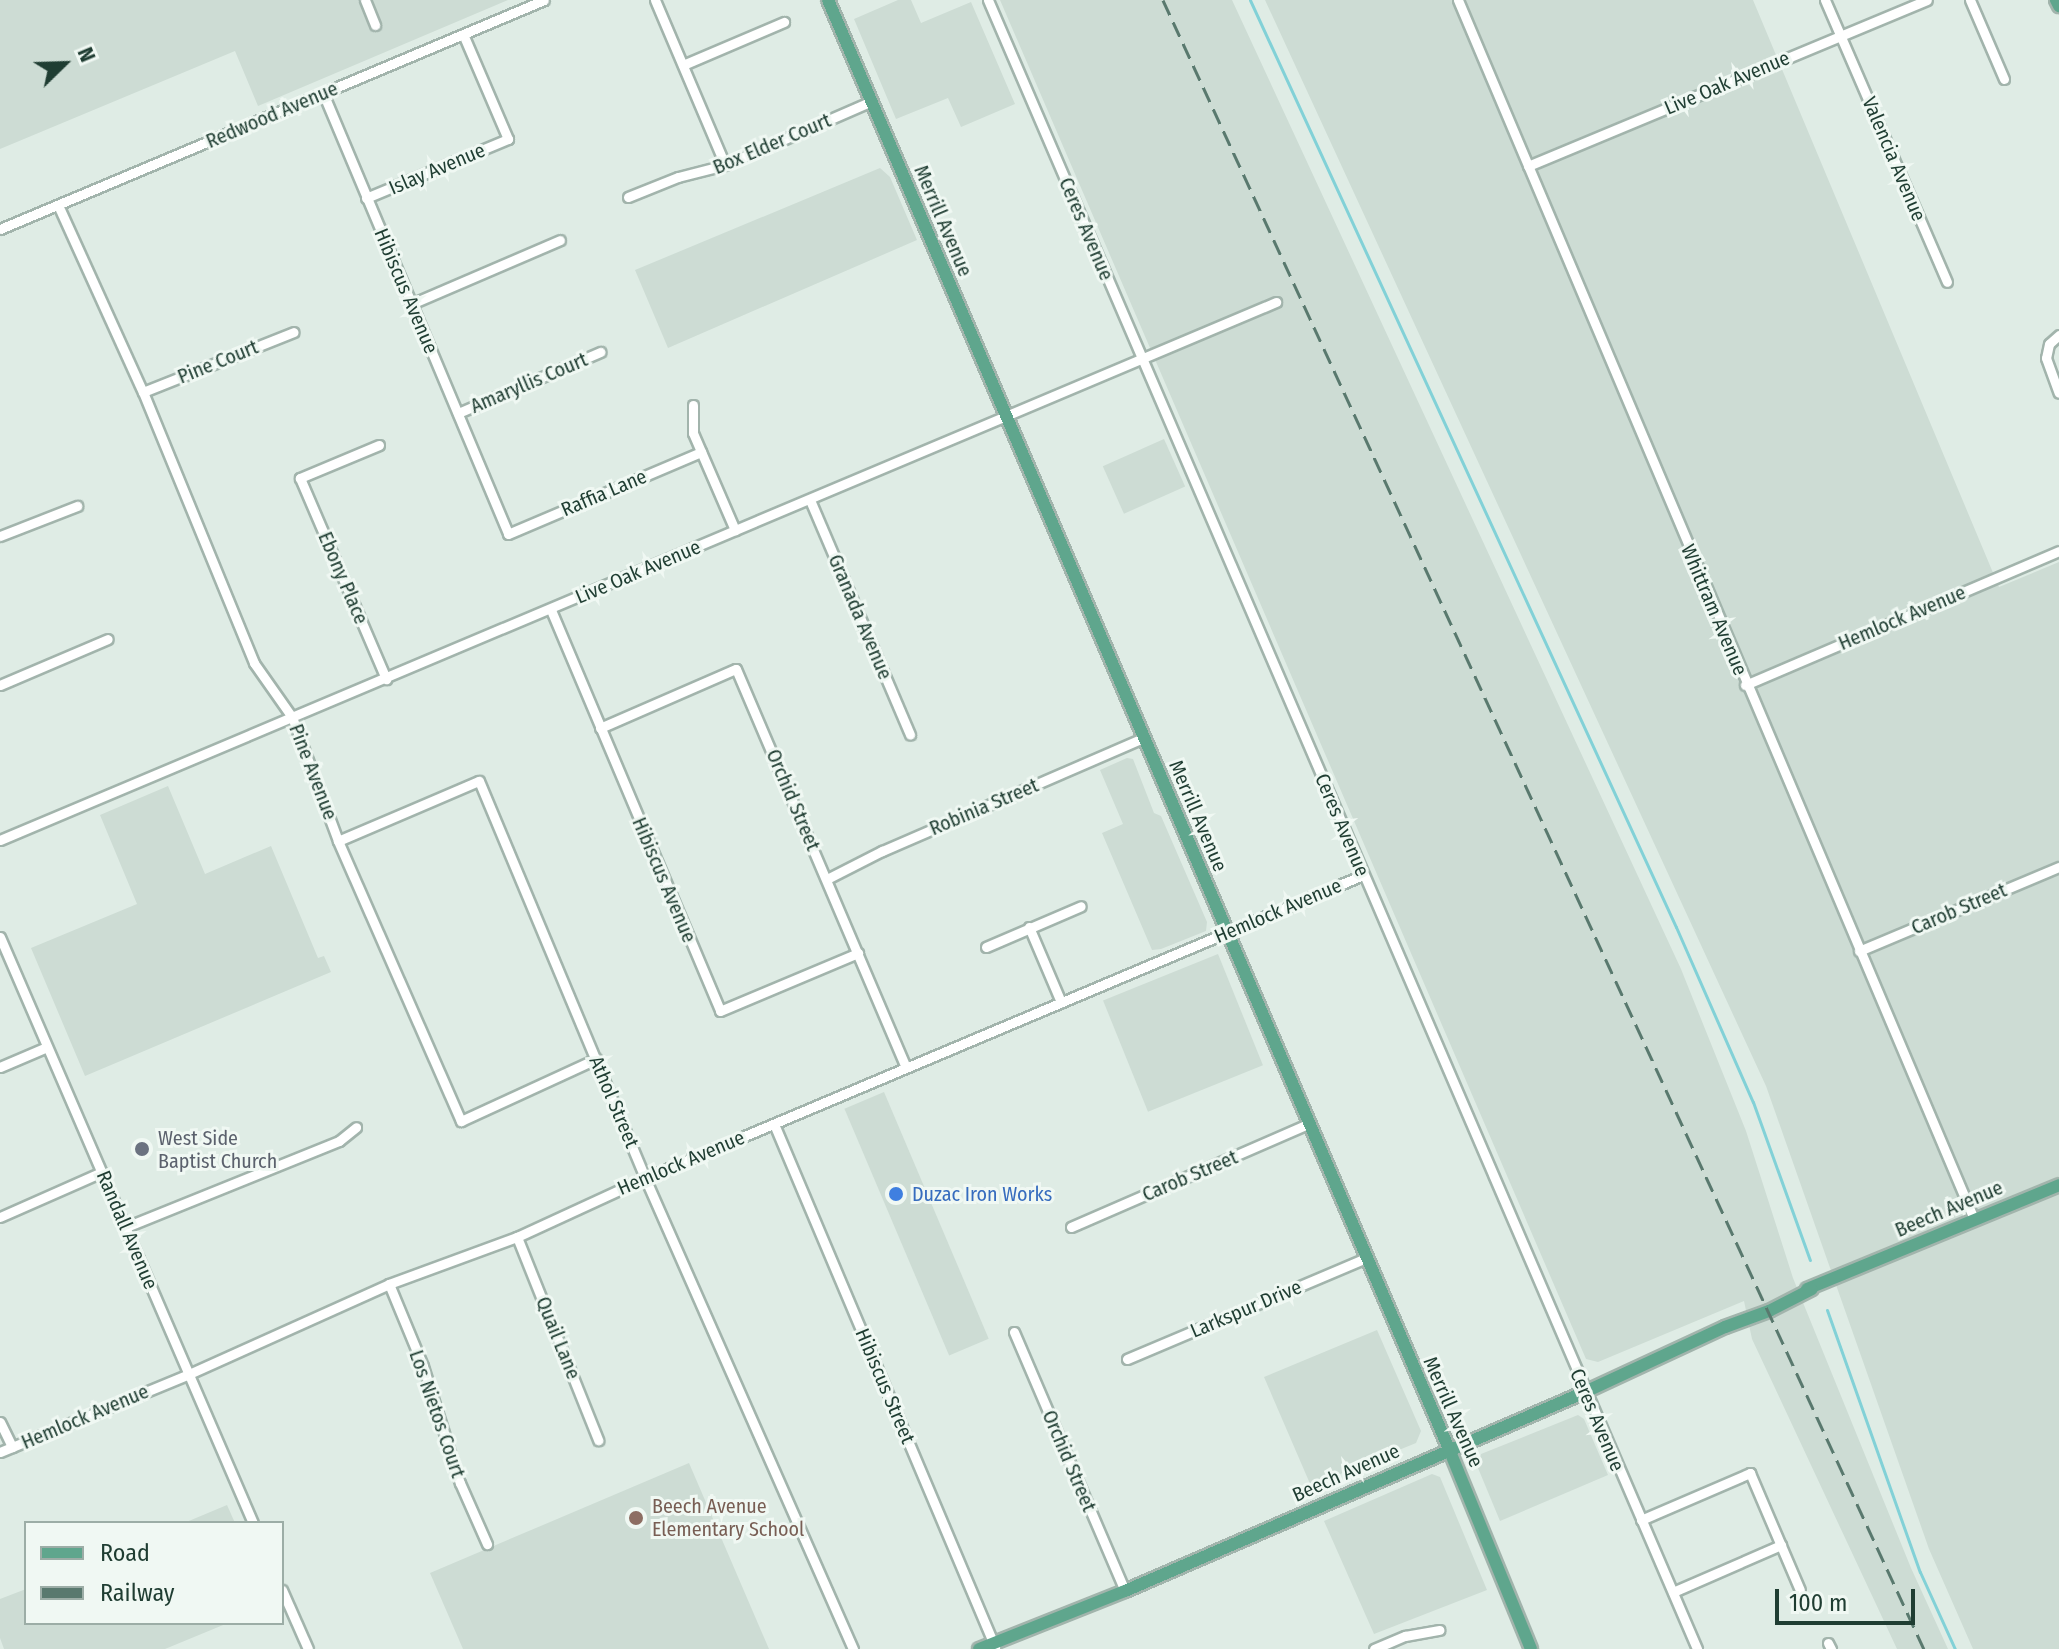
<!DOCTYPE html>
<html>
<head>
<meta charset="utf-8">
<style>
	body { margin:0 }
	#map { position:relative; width:2059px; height:1649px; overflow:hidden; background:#dfece5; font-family:"Fira Sans Condensed",sans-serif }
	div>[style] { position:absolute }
	.built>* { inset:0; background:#cddcd4; transform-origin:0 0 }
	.stream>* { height:3px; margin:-1.5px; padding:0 1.5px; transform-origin:1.5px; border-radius:1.5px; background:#82d1d7 }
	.roads { filter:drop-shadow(2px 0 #a2b4ac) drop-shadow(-2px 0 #a2b4ac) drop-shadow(0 2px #a2b4ac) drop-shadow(0 -2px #a2b4ac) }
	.minor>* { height:9px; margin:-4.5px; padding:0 4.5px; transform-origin:4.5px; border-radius:4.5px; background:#fff }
	.major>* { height:12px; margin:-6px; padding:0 6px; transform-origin:6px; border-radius:6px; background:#5fa68d }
	.rail>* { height:3px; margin-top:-1.5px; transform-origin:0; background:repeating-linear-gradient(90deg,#59796e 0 16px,transparent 0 24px) }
	.dots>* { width:22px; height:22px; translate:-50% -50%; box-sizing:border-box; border:4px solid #f0f8f3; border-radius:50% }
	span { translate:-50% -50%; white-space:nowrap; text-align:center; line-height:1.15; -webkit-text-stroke:6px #f0f8f3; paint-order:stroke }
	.street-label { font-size:20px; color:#1f3d32 }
	.worship-label { font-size:20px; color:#5b616d }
	.left { translate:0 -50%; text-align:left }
	.shop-label { font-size:20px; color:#366cbe }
	.education-label { font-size:20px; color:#785e54 }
	.legend { position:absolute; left:24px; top:1521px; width:260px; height:104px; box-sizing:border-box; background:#f0f8f3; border:2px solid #9cada6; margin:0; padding:10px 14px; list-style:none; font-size:24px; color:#1f3d32 }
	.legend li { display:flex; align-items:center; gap:16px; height:40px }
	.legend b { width:40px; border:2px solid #9cada6 }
	.north { position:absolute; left:24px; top:24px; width:80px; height:80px; -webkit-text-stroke:6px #f0f8f3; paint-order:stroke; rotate:67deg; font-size:22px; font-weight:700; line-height:32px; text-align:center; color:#1f3d32 }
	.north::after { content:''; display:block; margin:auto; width:28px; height:36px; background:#1f3d32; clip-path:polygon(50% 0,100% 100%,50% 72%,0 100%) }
	.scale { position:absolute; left:1775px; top:1589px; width:140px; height:36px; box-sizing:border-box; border:4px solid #1f3d32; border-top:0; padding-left:10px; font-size:24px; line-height:28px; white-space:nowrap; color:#1f3d32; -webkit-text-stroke:6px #f0f8f3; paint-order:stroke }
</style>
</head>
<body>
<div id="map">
	<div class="built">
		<div style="clip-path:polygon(0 0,508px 0,258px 106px,235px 51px,0 149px)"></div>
		<div style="clip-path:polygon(898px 0,911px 0,921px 23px,971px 2px,1015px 104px,961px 127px,948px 98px,896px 119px,854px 19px)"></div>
		<div style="clip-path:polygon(1000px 0,1232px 0,1681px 969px,1746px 1131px,1793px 1278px,1911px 1568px,1948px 1649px,1897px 1649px,1752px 1339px,1744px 1301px,1598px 1362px,1586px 1359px)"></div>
		<div style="clip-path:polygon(1265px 0,1753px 0,1999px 587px,2059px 562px,2059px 1649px,1973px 1649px,1929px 1549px,1766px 1086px)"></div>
		<div style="clip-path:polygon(880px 168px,890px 177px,917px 240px,668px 348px,635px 270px)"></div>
		<div style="left:1164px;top:439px;width:52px;height:67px;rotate:66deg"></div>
		<div style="clip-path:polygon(1127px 758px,1133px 759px,1154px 813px,1161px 816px,1207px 922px,1206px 931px,1161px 949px,1152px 950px,1102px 833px,1123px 824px,1100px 770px)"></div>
		<div style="clip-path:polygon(168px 786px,205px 874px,271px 846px,318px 958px,324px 956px,331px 972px,85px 1076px,31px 948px,137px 904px,100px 815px)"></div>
		<div style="left:1218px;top:954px;width:120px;height:124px;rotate:68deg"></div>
		<div style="left:884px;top:1092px;width:268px;height:43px;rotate:67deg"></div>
		<div style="clip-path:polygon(1377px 1330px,1421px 1431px,1416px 1443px,1311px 1486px,1264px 1377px)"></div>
		<div style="clip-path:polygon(1578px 1415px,1584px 1419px,1608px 1475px,1500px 1521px,1478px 1468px,1481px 1454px)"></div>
		<div style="clip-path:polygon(689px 1463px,769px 1649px,463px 1649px,430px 1573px)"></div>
		<div style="clip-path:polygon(1432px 1474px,1440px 1477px,1487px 1590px,1374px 1634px,1324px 1521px)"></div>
		<div style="clip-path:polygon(227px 1505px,235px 1523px,184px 1523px)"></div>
		<div style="clip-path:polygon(26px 1589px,26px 1623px,228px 1623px,165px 1649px,4px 1649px,0 1638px,0 1599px)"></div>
	</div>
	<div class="stream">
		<div style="left:1250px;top:0;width:1020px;rotate:65.32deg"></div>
		<div style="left:1676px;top:927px;width:191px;rotate:66.3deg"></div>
		<div style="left:1753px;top:1102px;width:168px;rotate:70.2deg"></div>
		<div style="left:1827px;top:1310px;width:278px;rotate:70.5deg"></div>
		<div style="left:1920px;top:1572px;width:85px;rotate:65.6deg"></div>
	</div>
	<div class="roads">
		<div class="minor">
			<div style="left:365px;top:0;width:27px;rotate:68deg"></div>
			<div style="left:655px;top:0;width:179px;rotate:67deg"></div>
			<div style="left:988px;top:0;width:1795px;rotate:66.73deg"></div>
			<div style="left:1458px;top:0;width:1324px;rotate:67.06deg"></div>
			<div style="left:1825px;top:0;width:307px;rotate:66.6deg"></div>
			<div style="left:1970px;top:0;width:86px;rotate:66.7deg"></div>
			<div style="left:683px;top:65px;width:110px;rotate:-23.1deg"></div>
			<div style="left:323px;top:93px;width:478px;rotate:67.2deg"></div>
			<div style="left:508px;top:534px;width:210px;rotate:-23deg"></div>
			<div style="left:1528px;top:166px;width:432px;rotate:-22.6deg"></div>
			<div style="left:628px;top:197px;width:54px;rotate:-21.8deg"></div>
			<div style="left:678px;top:177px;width:49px;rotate:-14.3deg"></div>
			<div style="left:725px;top:165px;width:158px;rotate:-23.5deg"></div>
			<div style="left:366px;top:198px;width:154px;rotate:-22.6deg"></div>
			<div style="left:508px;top:139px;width:114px;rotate:-113.2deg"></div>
			<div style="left:58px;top:205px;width:205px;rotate:65.6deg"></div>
			<div style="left:143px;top:392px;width:293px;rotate:67.7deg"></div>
			<div style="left:254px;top:663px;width:66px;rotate:54.9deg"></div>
			<div style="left:292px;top:717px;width:132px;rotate:69.6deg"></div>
			<div style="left:338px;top:841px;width:306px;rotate:66.3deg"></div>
			<div style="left:461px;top:1121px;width:149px;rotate:-24.7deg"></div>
			<div style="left:0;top:229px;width:590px;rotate:-22.83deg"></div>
			<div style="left:411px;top:304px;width:162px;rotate:-23.2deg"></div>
			<div style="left:2059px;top:335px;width:13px;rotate:138deg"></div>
			<div style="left:2049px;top:344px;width:14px;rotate:102deg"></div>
			<div style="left:2046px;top:358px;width:37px;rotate:70deg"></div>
			<div style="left:143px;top:392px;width:162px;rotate:-21.7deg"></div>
			<div style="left:693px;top:405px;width:28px;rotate:90deg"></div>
			<div style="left:693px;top:433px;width:106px;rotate:66.6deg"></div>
			<div style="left:458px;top:413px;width:155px;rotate:-23.2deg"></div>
			<div style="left:379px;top:445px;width:86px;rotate:157.3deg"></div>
			<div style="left:300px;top:478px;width:219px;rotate:66.8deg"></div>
			<div style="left:810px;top:500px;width:255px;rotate:66.9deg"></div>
			<div style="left:0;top:536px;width:83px;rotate:-21.3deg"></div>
			<div style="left:551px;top:610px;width:435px;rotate:67.1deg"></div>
			<div style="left:720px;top:1011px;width:150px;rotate:-22.8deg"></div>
			<div style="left:0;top:685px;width:117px;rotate:-23.1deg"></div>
			<div style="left:1745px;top:685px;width:341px;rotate:-23.1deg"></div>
			<div style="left:600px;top:728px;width:148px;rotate:-23.5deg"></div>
			<div style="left:736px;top:669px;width:433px;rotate:66.9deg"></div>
			<div style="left:0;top:840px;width:1385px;rotate:-22.86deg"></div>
			<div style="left:338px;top:841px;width:153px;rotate:-23.1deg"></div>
			<div style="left:479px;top:781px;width:430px;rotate:67.3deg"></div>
			<div style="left:645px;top:1178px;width:515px;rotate:66.17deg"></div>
			<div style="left:827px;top:879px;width:62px;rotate:-27deg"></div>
			<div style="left:882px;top:851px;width:284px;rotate:-23.4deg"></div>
			<div style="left:1029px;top:927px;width:82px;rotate:66.9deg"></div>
			<div style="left:0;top:937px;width:638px;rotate:66.65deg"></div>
			<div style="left:986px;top:947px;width:103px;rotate:-23.3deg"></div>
			<div style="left:1859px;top:951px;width:217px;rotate:-22.8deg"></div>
			<div style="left:0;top:1067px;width:51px;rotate:-23.1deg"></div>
			<div style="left:774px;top:1124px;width:568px;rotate:67.09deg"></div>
			<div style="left:0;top:1217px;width:111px;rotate:-23.8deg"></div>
			<div style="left:126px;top:1227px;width:230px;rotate:-22deg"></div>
			<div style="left:339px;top:1141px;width:22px;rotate:-39deg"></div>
			<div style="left:1071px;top:1227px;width:258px;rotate:-23.5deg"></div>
			<div style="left:517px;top:1237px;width:219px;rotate:68.2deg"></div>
			<div style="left:389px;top:1284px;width:89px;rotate:67.5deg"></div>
			<div style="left:423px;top:1366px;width:123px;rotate:72.5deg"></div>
			<div style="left:460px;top:1483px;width:67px;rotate:66.1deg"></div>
			<div style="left:1014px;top:1332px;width:282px;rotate:66.8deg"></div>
			<div style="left:1127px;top:1359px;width:259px;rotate:-22.9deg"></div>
			<div style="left:0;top:1422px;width:28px;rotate:64deg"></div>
			<div style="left:0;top:1452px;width:204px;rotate:-22.4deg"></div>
			<div style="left:189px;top:1374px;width:219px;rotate:-24.2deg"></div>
			<div style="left:389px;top:1284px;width:136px;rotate:-20.2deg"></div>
			<div style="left:517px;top:1237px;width:141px;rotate:-24.7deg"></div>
			<div style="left:645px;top:1178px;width:779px;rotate:-22.88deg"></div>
			<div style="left:1641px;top:1520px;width:119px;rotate:-23.3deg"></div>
			<div style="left:1750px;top:1473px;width:127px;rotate:66.9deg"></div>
			<div style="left:282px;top:1590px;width:64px;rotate:66.2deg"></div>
			<div style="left:1673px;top:1592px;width:118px;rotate:-23.5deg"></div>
			<div style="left:1828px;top:1643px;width:7px;rotate:63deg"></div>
			<div style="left:1374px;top:1649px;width:34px;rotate:-23deg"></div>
			<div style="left:1405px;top:1636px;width:35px;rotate:-10deg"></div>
		</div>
		<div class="major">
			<div style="left:828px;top:0;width:1576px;rotate:66.8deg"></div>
			<div style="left:1449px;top:1449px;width:216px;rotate:67.7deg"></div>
			<div style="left:2056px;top:0;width:7px;rotate:63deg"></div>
			<div style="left:1807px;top:1289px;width:273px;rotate:-22.4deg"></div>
			<div style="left:979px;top:1649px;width:157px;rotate:-21.7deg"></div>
			<div style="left:1125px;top:1591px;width:501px;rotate:-23.39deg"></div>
			<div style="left:1585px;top:1392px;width:154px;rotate:-24.9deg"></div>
			<div style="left:1725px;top:1327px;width:47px;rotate:-20deg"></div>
			<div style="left:1769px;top:1311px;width:48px;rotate:-27.1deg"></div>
		</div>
	</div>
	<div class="rail">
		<div style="left:1163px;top:0;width:1816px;rotate:65.23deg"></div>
	</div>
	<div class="dots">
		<div style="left:142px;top:1149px;background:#6b7280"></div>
		<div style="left:896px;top:1194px;background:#3f7fe0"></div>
		<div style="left:636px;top:1518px;background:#8d6e63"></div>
	</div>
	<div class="street-label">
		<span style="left:1727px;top:83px;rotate:-23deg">Live Oak Avenue</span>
		<span style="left:272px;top:115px;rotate:-23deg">Redwood Avenue</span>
		<span style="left:772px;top:144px;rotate:-23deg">Box Elder Court</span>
		<span style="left:1894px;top:159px;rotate:67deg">Valencia Avenue</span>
		<span style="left:437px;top:169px;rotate:-23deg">Islay Avenue</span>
		<span style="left:943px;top:221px;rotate:67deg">Merrill Avenue</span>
		<span style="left:1086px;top:229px;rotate:67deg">Ceres Avenue</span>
		<span style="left:406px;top:291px;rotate:67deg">Hibiscus Avenue</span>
		<span style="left:218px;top:362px;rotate:-22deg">Pine Court</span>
		<span style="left:529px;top:383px;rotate:-23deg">Amaryllis Court</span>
		<span style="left:604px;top:493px;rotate:-23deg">Raffia Lane</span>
		<span style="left:638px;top:572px;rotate:-23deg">Live Oak Avenue</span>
		<span style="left:343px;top:578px;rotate:67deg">Ebony Place</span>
		<span style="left:1714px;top:610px;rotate:67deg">Whittram Avenue</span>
		<span style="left:860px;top:617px;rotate:67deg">Granada Avenue</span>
		<span style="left:1902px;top:618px;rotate:-23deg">Hemlock Avenue</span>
		<span style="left:313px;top:772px;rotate:69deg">Pine Avenue</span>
		<span style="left:793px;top:800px;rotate:67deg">Orchid Street</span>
		<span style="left:984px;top:807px;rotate:-23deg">Robinia Street</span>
		<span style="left:1198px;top:816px;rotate:67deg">Merrill Avenue</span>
		<span style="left:1342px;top:825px;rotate:67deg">Ceres Avenue</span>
		<span style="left:664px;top:880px;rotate:67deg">Hibiscus Avenue</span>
		<span style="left:1959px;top:909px;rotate:-23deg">Carob Street</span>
		<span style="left:1278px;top:911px;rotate:-23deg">Hemlock Avenue</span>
		<span style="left:614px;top:1102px;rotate:67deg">Athol Street</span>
		<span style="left:681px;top:1163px;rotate:-23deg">Hemlock Avenue</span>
		<span style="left:1190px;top:1176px;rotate:-23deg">Carob Street</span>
		<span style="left:1949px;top:1209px;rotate:-23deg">Beech Avenue</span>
		<span style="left:127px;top:1230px;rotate:67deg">Randall Avenue</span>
		<span style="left:1246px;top:1309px;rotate:-23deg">Larkspur Drive</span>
		<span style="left:558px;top:1338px;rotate:68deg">Quail Lane</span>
		<span style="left:885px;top:1386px;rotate:67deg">Hibiscus Street</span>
		<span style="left:1453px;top:1412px;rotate:66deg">Merrill Avenue</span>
		<span style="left:437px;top:1414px;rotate:71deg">Los Nietos Court</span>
		<span style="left:85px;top:1417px;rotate:-23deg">Hemlock Avenue</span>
		<span style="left:1597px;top:1420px;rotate:67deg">Ceres Avenue</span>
		<span style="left:1069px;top:1461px;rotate:67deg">Orchid Street</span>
		<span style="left:1346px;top:1473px;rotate:-24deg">Beech Avenue</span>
	</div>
	<div class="worship-label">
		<span class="left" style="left:158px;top:1150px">West Side<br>Baptist Church</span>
	</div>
	<div class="shop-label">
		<span class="left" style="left:912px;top:1194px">Duzac Iron Works</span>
	</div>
	<div class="education-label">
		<span class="left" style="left:652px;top:1518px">Beech Avenue<br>Elementary School</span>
	</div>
	<ul class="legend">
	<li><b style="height:10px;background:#5fa68d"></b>Road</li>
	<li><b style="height:10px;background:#59796e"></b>Railway</li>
	</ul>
	<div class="north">N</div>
	<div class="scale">100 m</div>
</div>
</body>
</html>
